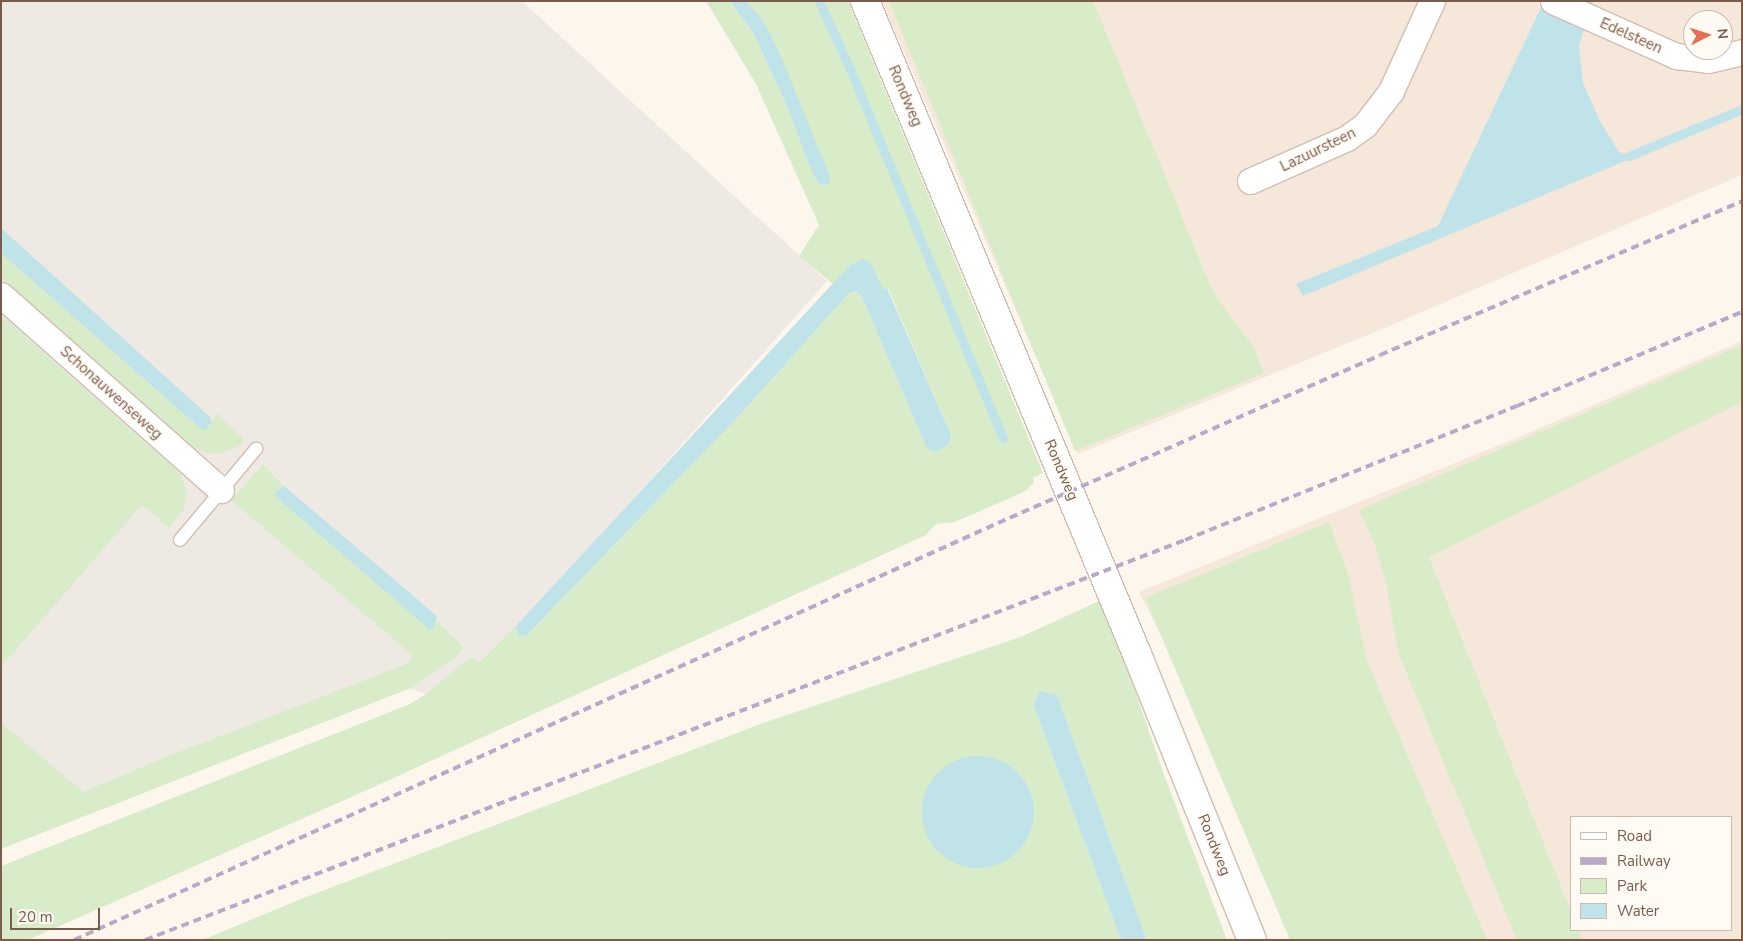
<!DOCTYPE html>
<html>
<head>
<meta charset="utf-8">
<style>
	body { margin:0 }
	#map { position:relative; width:1743px; height:941px; overflow:hidden; background:#fdf6ec; font-family:"Nunito Sans",sans-serif }
	div>[style] { position:absolute }
	.residential>* { inset:0; background:#f5e8da }
	.industrial>* { inset:0; background:#efe9e4 }
	.green>* { inset:0; background:#d8ecc9 }
	.water>* { inset:0; background:#bfe3e8 }
	.round { border-radius:50% }
	.stream>* { height:9px; margin:-4.5px; padding:0 4.5px; transform-origin:4.5px; border-radius:4.5px; background:#bfe3e8 }
	.roads { filter:drop-shadow(1px 0 #d1beb0) drop-shadow(-1px 0 #d1beb0) drop-shadow(0 1px #d1beb0) drop-shadow(0 -1px #d1beb0) }
	.service>* { height:12px; margin:-6px; padding:0 6px; transform-origin:6px; border-radius:6px; background:#fff }
	.minor>* { height:25px; margin:-12.5px; padding:0 12.5px; transform-origin:12.5px; border-radius:12.5px; background:#fff }
	.secondary>* { height:28px; margin:-14px; padding:0 14px; transform-origin:14px; border-radius:14px; background:#fff }
	.rail>* { height:4px; margin-top:-2px; transform-origin:0; background:repeating-linear-gradient(90deg,#b9a8c9 0 8px,transparent 0 13px) }
	span { translate:-50% -50%; white-space:nowrap; text-align:center; line-height:1.15; -webkit-text-stroke:4px #fffaf3; paint-order:stroke }
	.street-label { font-size:15px; color:#7a5c4d }
	.frame { position:absolute; inset:0; border:2px solid #7a5c4d; pointer-events:none }
	.legend { position:absolute; left:1570px; top:816px; width:162px; height:115px; box-sizing:border-box; background:#fffaf3; border:1px solid #cabbb1; margin:0; padding:6px 9px; list-style:none; font-size:15px; color:#7a5c4d }
	.legend li { display:flex; align-items:center; gap:10px; height:25px }
	.legend b { width:25px; border:1px solid #cabbb1 }
	.north { position:absolute; left:1683px; top:10px; width:50px; height:50px; box-sizing:border-box; background:#fffaf3; border:1px solid #cabbb1; border-radius:50%; rotate:85deg; font-size:14px; font-weight:700; line-height:20px; text-align:center; color:#7a5c4d }
	.north::after { content:''; display:block; margin:auto; width:18px; height:22px; background:#e76f51; clip-path:polygon(50% 0,100% 100%,50% 72%,0 100%) }
	.scale { position:absolute; left:10px; top:908px; width:90px; height:22px; box-sizing:border-box; border:2px solid #7a5c4d; border-top:0; padding-left:6px; font-size:15px; line-height:18px; white-space:nowrap; color:#7a5c4d; -webkit-text-stroke:4px #fffaf3; paint-order:stroke }
</style>
</head>
<body>
<div id="map">
	<div class="residential">
		<div style="clip-path:polygon(evenodd,882px 1px,1742px 1px,1742px 175px,1387px 327px,1078px 454px,882px 1px,1693px 20px,1723px 20px,1723px 50px,1693px 50px,1693px 20px)"></div>
		<div style="clip-path:polygon(evenodd,1742px 341px,1742px 940px,1302px 940px,1222px 755px,1139px 592px,1521px 436px,1742px 341px,1572px 817px,1732px 817px,1732px 930px,1572px 930px,1572px 817px)"></div>
	</div>
	<div class="industrial">
		<div style="clip-path:polygon(1px 1px,522px 1px,827px 281px,513px 635px,486px 662px,436px 697px,393px 683px,57px 812px,1px 760px)"></div>
	</div>
	<div class="green">
		<div style="clip-path:polygon(706px 1px,730px 1px,755px 36px,790px 114px,812px 173px,762px 19px,746px 1px,848px 1px,1043px 473px,1033px 478px,1034px 482px,1026px 491px,955px 522px,936px 524px,926px 535px,376px 786px,28px 940px,1px 940px,1px 866px,410px 704px,426px 694px,472px 656px,479px 663px,515px 627px,515px 631px,526px 636px,740px 415px,849px 293px,856px 291px,862px 297px,927px 449px,951px 435px,888px 288px,883px 290px,870px 262px,850px 265px,833px 284px,799px 256px,819px 225px,756px 84px)"></div>
		<div style="clip-path:polygon(889px 1px,1093px 1px,1213px 292px,1254px 348px,1264px 373px,1075px 451px)"></div>
		<div style="clip-path:polygon(1px 253px,201px 429px,212px 422px,216px 413px,245px 441px,238px 447px,221px 453px,205px 453px,189px 444px,1px 278px)"></div>
		<div style="clip-path:polygon(1px 315px,181px 474px,187px 495px,183px 511px,169px 528px,143px 505px,140px 507px,1px 667px)"></div>
		<div style="clip-path:polygon(1742px 345px,1742px 402px,1429px 557px,1572px 914px,1572px 930px,1578px 930px,1582px 940px,1517px 940px,1398px 652px,1386px 582px,1375px 545px,1359px 510px)"></div>
		<div style="clip-path:polygon(263px 464px,284px 486px,280px 488px,431px 630px,437px 621px,464px 647px,452px 660px,411px 688px,1px 849px,1px 722px,83px 792px,166px 757px,409px 663px,412px 655px,231px 500px)"></div>
		<div style="clip-path:polygon(1329px 522px,1348px 574px,1367px 661px,1487px 940px,1290px 940px,1145px 598px)"></div>
		<div style="clip-path:polygon(1099px 601px,1125px 661px,1163px 772px,1227px 940px,1147px 940px,1057px 695px,1040px 691px,1033px 704px,1121px 940px,445px 940px,443px 938px,438px 940px,202px 940px,301px 899px,763px 723px,1023px 636px)"></div>
	</div>
	<div class="water">
		<div style="clip-path:polygon(730px 1px,746px 1px,762px 19px,780px 54px,830px 177px,829px 184px,820px 185px,812px 173px,790px 114px,755px 36px)"></div>
		<div style="clip-path:polygon(1544px 1px,1593px 1px,1579px 46px,1583px 83px,1600px 121px,1619px 152px,1628px 154px,1630px 159px,1303px 296px,1296px 284px,1438px 226px)"></div>
		<div style="clip-path:polygon(1px 228px,210px 417px,212px 422px,205px 430px,201px 429px,1px 253px)"></div>
		<div style="clip-path:polygon(864px 259px,870px 262px,883px 289px,887px 288px,951px 435px,948px 445px,935px 452px,927px 449px,862px 297px,856px 291px,849px 293px,740px 415px,526px 636px,519px 635px,515px 627px,850px 265px)"></div>
		<div style="clip-path:polygon(284px 486px,437px 616px,433px 629px,429px 629px,275px 496px,276px 491px)"></div>
		<div style="clip-path:polygon(1040px 691px,1057px 695px,1147px 940px,1121px 940px,1033px 704px)"></div>
		<div class="round" style="left:922px;top:756px;width:112px;height:112px"></div>
	</div>
	<div class="stream">
		<div style="left:819px;top:1px;width:75px;rotate:65.5deg"></div>
		<div style="left:850px;top:69px;width:400px;rotate:67.5deg"></div>
		<div style="left:1629px;top:156px;width:122px;rotate:-22.6deg"></div>
	</div>
	<div class="roads">
		<div class="service">
			<div style="left:180px;top:540px;width:119px;rotate:-50.1deg"></div>
		</div>
		<div class="minor">
			<div style="left:1553px;top:1px;width:135px;rotate:24.1deg"></div>
			<div style="left:1676px;top:56px;width:32px;rotate:7deg"></div>
			<div style="left:1708px;top:60px;width:35px;rotate:-13deg"></div>
			<div style="left:1250px;top:181px;width:106px;rotate:-23.9deg"></div>
			<div style="left:1347px;top:138px;width:22px;rotate:-36deg"></div>
			<div style="left:1365px;top:125px;width:43px;rotate:-52.6deg"></div>
			<div style="left:1391px;top:91px;width:99px;rotate:-65.5deg"></div>
			<div style="left:1px;top:295px;width:294px;rotate:41.6deg"></div>
		</div>
		<div class="secondary">
			<div style="left:865px;top:1px;width:707px;rotate:67.39deg"></div>
			<div style="left:1137px;top:654px;width:308px;rotate:68.1deg"></div>
		</div>
	</div>
	<div class="rail">
		<div style="left:74px;top:940px;width:1014px;rotate:-24.29deg"></div>
		<div style="left:998px;top:523px;width:417px;rotate:-23.7deg"></div>
		<div style="left:1380px;top:355px;width:393px;rotate:-23deg"></div>
		<div style="left:145px;top:940px;width:1114px;rotate:-21.04deg"></div>
		<div style="left:1185px;top:540px;width:358px;rotate:-22deg"></div>
		<div style="left:1517px;top:406px;width:244px;rotate:-22.7deg"></div>
	</div>
	<div class="street-label">
		<span style="left:1631px;top:36px;rotate:24deg">Edelsteen</span>
		<span style="left:905px;top:96px;rotate:67deg">Rondweg</span>
		<span style="left:1318px;top:150px;rotate:-26deg">Lazuursteen</span>
		<span style="left:111px;top:393px;rotate:42deg">Schonauwenseweg</span>
		<span style="left:1061px;top:470px;rotate:67deg">Rondweg</span>
		<span style="left:1214px;top:845px;rotate:68deg">Rondweg</span>
	</div>
	<div class="frame"></div>
	<ul class="legend">
	<li><b style="height:6px;background:#fff"></b>Road</li>
	<li><b style="height:6px;background:#b9a8c9"></b>Railway</li>
	<li><b style="height:14px;background:#d8ecc9"></b>Park</li>
	<li><b style="height:14px;background:#bfe3e8"></b>Water</li>
	</ul>
	<div class="north">N</div>
	<div class="scale">20 m</div>
</div>
</body>
</html>
